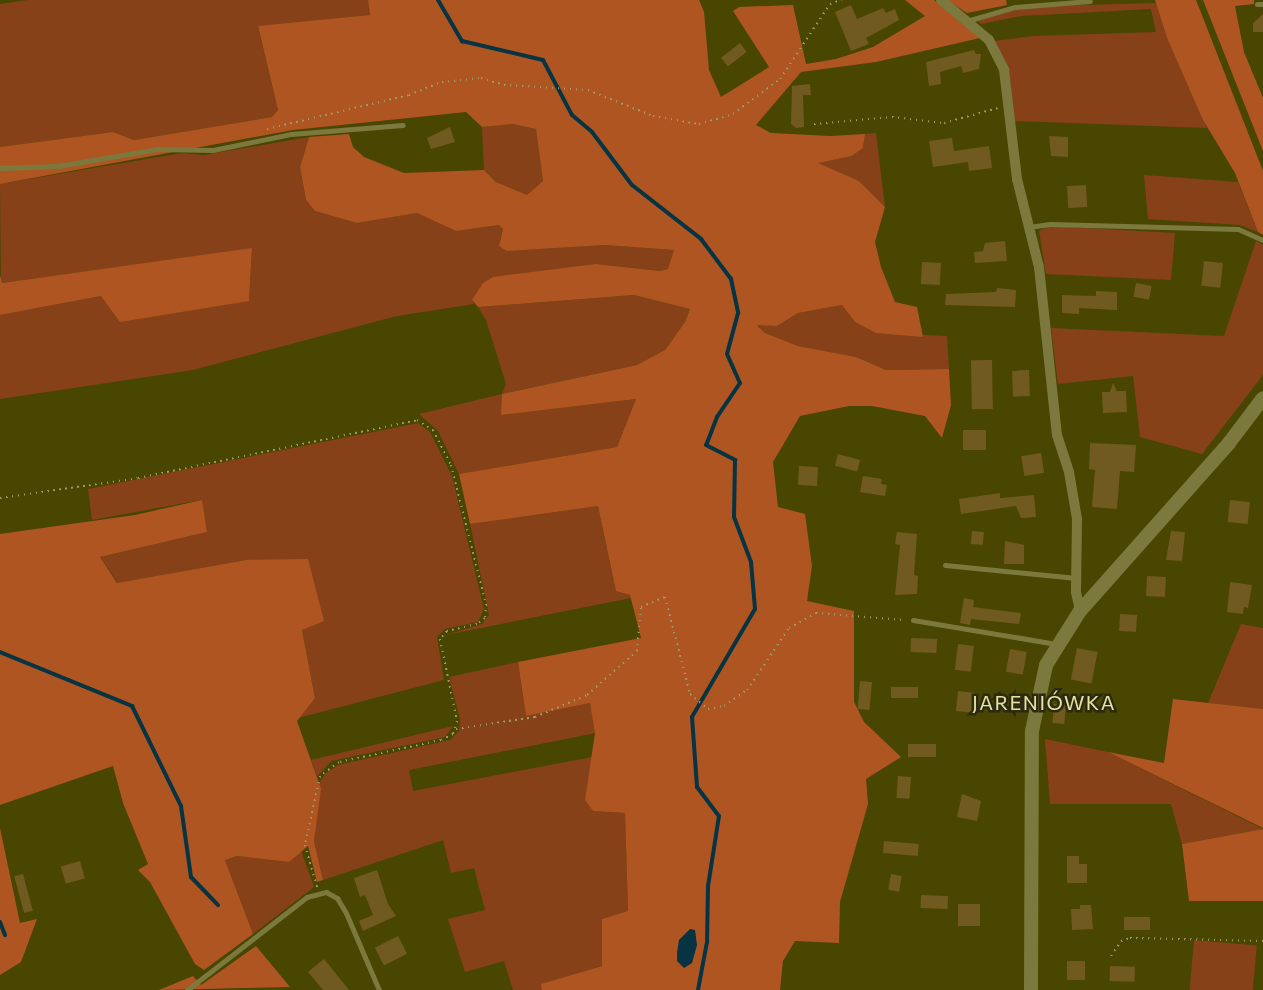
<!DOCTYPE html>
<html>
<head>
<meta charset="utf-8">
<style>
	body { margin:0 }
	#map { position:relative; width:1263px; height:990px; overflow:hidden; background:#494601; font-family:Commissioner,sans-serif }
	div>[style] { position:absolute }
	.green>* { inset:0; background:#874119; transform-origin:0 0 }
	.forest>* { inset:0; background:#af5521 }
	.water>* { inset:0; background:#073443 }
	.stream>* { height:4px; margin:-2px; padding:0 2px; transform-origin:2px; border-radius:2px; background:#073443 }
	.building>* { inset:0; background:#715a1f; transform-origin:0 0 }
	.path>* { height:2px; margin-top:-1px; transform-origin:0; background:repeating-linear-gradient(90deg,#9d9b68 0 1.5px,transparent 0 6px) }
	.service>* { height:5px; margin:-2.5px; padding:0 2.5px; transform-origin:2.5px; border-radius:2.5px; background:#7c793e }
	.minor>* { height:10px; margin:-5px; padding:0 5px; transform-origin:5px; border-radius:5px; background:#7c793e }
	.tertiary>* { height:14px; margin:-7px; padding:0 7px; transform-origin:7px; border-radius:7px; background:#7c793e }
	span { translate:-50% -50%; white-space:nowrap; text-align:center; line-height:1.15; -webkit-text-stroke:5px #2c2b12; paint-order:stroke }
	.quarter-label { font-size:20px; color:#e4e3a4; letter-spacing:1.5px }
</style>
</head>
<body>
<div id="map">
	<div class="green">
		<div style="clip-path:polygon(28px 0,368px 0,370px 15px,258px 27px,278px 110px,272px 117px,134px 140px,113px 132px,0 147px,0 4px)"></div>
		<div style="clip-path:polygon(1156px 3px,1167px 38px,1207px 128px,1015px 121px,1008px 68px,995px 41px,1034px 36px,1156px 32px,1151px 9px,1021px 16px,981px 24px,978px 21px,1008px 11px,1045px 6px)"></div>
		<div style="clip-path:polygon(512px 124px,536px 129px,543px 181px,527px 195px,496px 182px,484px 170px,482px 127px)"></div>
		<div style="clip-path:polygon(876px 133px,885px 207px,859px 181px,817px 163px,852px 156px,863px 148px,865px 134px)"></div>
		<div style="clip-path:polygon(309px 137px,300px 167px,306px 200px,315px 211px,357px 223px,417px 213px,456px 231px,499px 225px,503px 229px,500px 241px,507px 251px,605px 245px,674px 250px,674px 260px,668px 269px,660px 271px,596px 264px,472px 300px,474px 304px,397px 316px,193px 370px,0 399px,0 315px,101px 296px,249px 301px,252px 249px,1px 283px,0 184px,182px 153px,204px 155px)"></div>
		<div style="clip-path:polygon(1144px 175px,1238px 182px,1258px 232px,1240px 225px,1148px 219px)"></div>
		<div style="clip-path:polygon(1049px 226px,1175px 233px,1171px 280px,1046px 274px,1039px 231px)"></div>
		<div style="clip-path:polygon(1256px 241px,1263px 245px,1263px 375px,1202px 454px,1140px 437px,1133px 376px,1058px 384px,1051px 328px,1224px 336px)"></div>
		<div style="clip-path:polygon(634px 295px,690px 309px,685px 322px,665px 350px,637px 365px,502px 394px,502px 415px,636px 399px,617px 447px,459px 474px,438px 431px,419px 414px,502px 394px,506px 384px,486px 320px,478px 307px)"></div>
		<div style="clip-path:polygon(842px 305px,855px 322px,876px 333px,947px 336px,949px 369px,886px 370px,856px 357px,798px 346px,765px 333px,757px 324px,777px 326px,798px 313px)"></div>
		<div style="clip-path:polygon(418px 423px,430px 432px,452px 476px,484px 609px,478px 622px,445px 629px,437px 637px,444px 680px,298px 718px,315px 698px,302px 630px,246px 560px,118px 583px,100px 557px,207px 532px,201px 500px,92px 520px,88px 489px)"></div>
		<div style="clip-path:polygon(598px 506px,616px 591px,630px 595px,631px 598px,446px 635px,482px 624px,489px 615px,470px 524px)"></div>
		<div style="clip-path:polygon(1241px 624px,1263px 628px,1263px 709px,1208px 703px)"></div>
		<div style="clip-path:polygon(518px 662px,526px 716px,590px 703px,596px 733px,409px 770px,413px 791px,592px 757px,585px 800px,593px 811px,625px 813px,628px 911px,602px 919px,602px 966px,542px 984px,542px 990px,513px 990px,504px 961px,465px 972px,448px 919px,485px 910px,474px 868px,451px 873px,443px 840px,323px 880px,314px 841px,319px 783px,325px 774px,338px 765px,450px 740px,459px 731px,460px 719px,449px 677px)"></div>
		<div style="clip-path:polygon(453px 726px,445px 737px,331px 761px,317px 777px,311px 760px)"></div>
		<div style="clip-path:polygon(1045px 739px,1108px 752px,1263px 829px,1182px 844px,1171px 804px,1050px 804px)"></div>
		<div style="clip-path:polygon(301px 850px,314px 887px,253px 934px,225px 860px,237px 856px,288px 862px)"></div>
		<div style="left:1194px;top:940px;width:63px;height:50px;rotate:5deg"></div>
	</div>
	<div class="forest">
		<div style="clip-path:polygon(368px 0,699px 0,704px 12px,709px 70px,721px 97px,769px 67px,733px 11px,739px 7px,793px 5px,806px 64px,836px 59px,873px 47px,925px 16px,905px 0,934px 0,980px 38px,876px 62px,801px 72px,756px 125px,771px 133px,830px 136px,865px 134px,863px 148px,852px 156px,818px 163px,859px 181px,885px 207px,875px 242px,881px 267px,895px 302px,917px 307px,923px 337px,876px 333px,855px 322px,842px 305px,798px 313px,777px 326px,757px 325px,765px 333px,798px 346px,856px 357px,886px 370px,949px 369px,951px 405px,942px 438px,925px 416px,872px 406px,849px 406px,800px 416px,773px 462px,778px 507px,805px 514px,812px 566px,807px 601px,854px 611px,854px 702px,864px 722px,901px 757px,866px 779px,868px 804px,840px 902px,839px 943px,795px 941px,783px 961px,780px 990px,542px 990px,541px 984px,602px 966px,602px 919px,628px 911px,625px 813px,593px 811px,585px 800px,595px 733px,590px 703px,526px 716px,518px 662px,641px 638px,630px 595px,616px 591px,598px 506px,470px 524px,459px 474px,617px 447px,636px 399px,501px 415px,502px 394px,637px 365px,665px 350px,685px 322px,690px 309px,634px 295px,478px 307px,472px 300px,483px 283px,493px 277px,596px 264px,660px 271px,668px 269px,674px 250px,605px 245px,507px 251px,499px 246px,503px 229px,499px 225px,456px 231px,417px 213px,357px 223px,315px 211px,306px 200px,300px 167px,309px 137px,349px 134px,353px 147px,364px 157px,404px 173px,484px 170px,496px 182px,527px 195px,543px 181px,536px 129px,512px 124px,482px 127px,466px 112px,293px 130px,0 184px,0 147px,113px 132px,134px 140px,272px 117px,278px 110px,258px 26px,370px 15px)"></div>
		<div style="clip-path:polygon(947px 0,1006px 0,1007px 5px,967px 13px)"></div>
		<div style="clip-path:polygon(1155px 0,1196px 0,1263px 171px,1263px 235px,1258px 232px,1235px 173px,1203px 120px,1167px 38px)"></div>
		<div style="clip-path:polygon(1203px 0,1254px 0,1254px 4px,1235px 6px,1244px 52px,1263px 98px,1263px 151px)"></div>
		<div style="clip-path:polygon(252px 248px,249px 301px,120px 322px,101px 296px,0 315px,0 275px,2px 283px)"></div>
		<div style="clip-path:polygon(202px 500px,207px 532px,100px 557px,117px 583px,246px 560px,308px 559px,324px 621px,302px 630px,315px 698px,297px 721px,321px 789px,314px 841px,323px 880px,317px 882px,308px 846px,289px 862px,237px 856px,225px 860px,253px 934px,204px 970px,195px 964px,150px 882px,138px 870px,148px 864px,123px 803px,113px 766px,0 805px,0 534px,135px 515px)"></div>
		<div style="clip-path:polygon(1173px 699px,1263px 709px,1263px 828px,1108px 752px,1164px 763px)"></div>
		<div style="clip-path:polygon(0 828px,20px 923px,37px 919px,21px 962px,0 975px)"></div>
		<div style="clip-path:polygon(1263px 829px,1263px 901px,1189px 901px,1182px 844px)"></div>
		<div style="clip-path:polygon(256px 946px,290px 987px,159px 990px,193px 976px,201px 985px)"></div>
	</div>
	<div class="water">
		<div style="clip-path:polygon(690px 929px,695px 930px,697px 945px,692px 963px,684px 968px,677px 961px,677px 953px,679px 940px)"></div>
	</div>
	<div class="stream">
		<div style="left:438px;top:0;width:48px;rotate:59.7deg"></div>
		<div style="left:462px;top:41px;width:83px;rotate:13.2deg"></div>
		<div style="left:543px;top:60px;width:62px;rotate:62.2deg"></div>
		<div style="left:572px;top:115px;width:26px;rotate:40deg"></div>
		<div style="left:592px;top:132px;width:66px;rotate:53deg"></div>
		<div style="left:632px;top:185px;width:88px;rotate:38deg"></div>
		<div style="left:701px;top:239px;width:50px;rotate:53.1deg"></div>
		<div style="left:731px;top:279px;width:35px;rotate:78deg"></div>
		<div style="left:738px;top:313px;width:42px;rotate:105deg"></div>
		<div style="left:727px;top:354px;width:32px;rotate:66deg"></div>
		<div style="left:740px;top:383px;width:41px;rotate:124.1deg"></div>
		<div style="left:717px;top:417px;width:30px;rotate:111deg"></div>
		<div style="left:706px;top:445px;width:33px;rotate:27deg"></div>
		<div style="left:735px;top:460px;width:57px;rotate:91deg"></div>
		<div style="left:734px;top:517px;width:48px;rotate:69.3deg"></div>
		<div style="left:751px;top:562px;width:47px;rotate:85.1deg"></div>
		<div style="left:755px;top:609px;width:125px;rotate:120.3deg"></div>
		<div style="left:692px;top:717px;width:70px;rotate:85.9deg"></div>
		<div style="left:697px;top:787px;width:36px;rotate:53deg"></div>
		<div style="left:719px;top:816px;width:71px;rotate:98.9deg"></div>
		<div style="left:708px;top:886px;width:56px;rotate:91deg"></div>
		<div style="left:707px;top:942px;width:49px;rotate:100.6deg"></div>
		<div style="left:0;top:652px;width:143px;rotate:22.2deg"></div>
		<div style="left:132px;top:706px;width:111px;rotate:63.9deg"></div>
		<div style="left:181px;top:806px;width:72px;rotate:82deg"></div>
		<div style="left:191px;top:877px;width:39px;rotate:46deg"></div>
		<div style="left:0;top:922px;width:14px;rotate:69deg"></div>
	</div>
	<div class="building">
		<div style="clip-path:polygon(851px 5px,857px 19px,883px 8px,886px 13px,895px 9px,899px 20px,866px 38px,869px 44px,851px 51px,835px 12px)"></div>
		<div style="clip-path:polygon(1263px 14px,1263px 32px,1253px 32px,1253px 23px)"></div>
		<div style="left:740px;top:43px;width:11px;height:24px;rotate:52deg"></div>
		<div style="clip-path:polygon(974px 50px,976px 54px,981px 54px,979px 69px,963px 73px,961px 66px,940px 72px,941px 84px,929px 86px,926px 62px)"></div>
		<div style="clip-path:polygon(810px 84px,811px 95px,803px 95px,804px 127px,796px 128px,791px 124px,792px 86px)"></div>
		<div style="clip-path:polygon(450px 127px,455px 142px,431px 149px,427px 138px)"></div>
		<div style="clip-path:polygon(1049px 136px,1068px 137px,1068px 157px,1051px 156px)"></div>
		<div style="clip-path:polygon(952px 138px,954px 151px,989px 146px,992px 168px,969px 171px,968px 162px,933px 167px,929px 141px)"></div>
		<div style="left:1086px;top:185px;width:22px;height:19px;rotate:87deg"></div>
		<div style="clip-path:polygon(1005px 241px,1007px 261px,975px 263px,974px 252px,983px 251px,985px 243px)"></div>
		<div style="left:1204px;top:261px;width:19px;height:25px;rotate:6deg"></div>
		<div style="left:922px;top:262px;width:19px;height:22px;rotate:3deg"></div>
		<div style="left:1136px;top:283px;width:16px;height:14px;rotate:11deg"></div>
		<div style="clip-path:polygon(997px 288px,1016px 290px,1015px 307px,945px 305px,946px 294px,996px 292px)"></div>
		<div style="clip-path:polygon(1096px 291px,1117px 292px,1117px 310px,1079px 308px,1079px 314px,1062px 313px,1062px 295px,1096px 296px)"></div>
		<div style="left:992px;top:360px;width:49px;height:21px;rotate:89deg"></div>
		<div style="left:1029px;top:370px;width:26px;height:17px;rotate:88deg"></div>
		<div style="clip-path:polygon(1113px 383px,1117px 391px,1126px 391px,1127px 412px,1103px 413px,1102px 392px,1110px 392px)"></div>
		<div style="left:963px;top:430px;width:23px;height:20px"></div>
		<div style="clip-path:polygon(1090px 443px,1136px 445px,1134px 472px,1120px 471px,1117px 509px,1092px 507px,1095px 470px,1089px 469px)"></div>
		<div style="left:1041px;top:453px;width:20px;height:20px;rotate:81deg"></div>
		<div style="left:838px;top:454px;width:23px;height:12px;rotate:15deg"></div>
		<div style="left:799px;top:466px;width:19px;height:19px;rotate:3deg"></div>
		<div style="clip-path:polygon(863px 476px,882px 479px,881px 484px,887px 485px,885px 496px,860px 492px)"></div>
		<div style="clip-path:polygon(1000px 493px,1000px 498px,1034px 495px,1036px 517px,1021px 518px,1016px 506px,961px 514px,959px 499px)"></div>
		<div style="left:1230px;top:500px;width:20px;height:22px;rotate:6deg"></div>
		<div style="left:972px;top:531px;width:12px;height:13px;rotate:5deg"></div>
		<div style="clip-path:polygon(1171px 531px,1185px 532px,1182px 561px,1166px 560px)"></div>
		<div style="clip-path:polygon(897px 532px,917px 534px,914px 575px,918px 576px,917px 594px,895px 595px,900px 545px,895px 544px)"></div>
		<div style="clip-path:polygon(1005px 541px,1024px 545px,1024px 564px,1004px 564px)"></div>
		<div style="left:1147px;top:576px;width:19px;height:20px;rotate:3deg"></div>
		<div style="clip-path:polygon(1230px 582px,1252px 585px,1248px 608px,1244px 607px,1243px 614px,1227px 612px)"></div>
		<div style="clip-path:polygon(964px 598px,974px 600px,973px 607px,1021px 613px,1019px 624px,971px 619px,970px 625px,960px 623px)"></div>
		<div style="left:1120px;top:614px;width:17px;height:17px;rotate:3deg"></div>
		<div style="left:911px;top:638px;width:26px;height:14px;rotate:2deg"></div>
		<div style="left:958px;top:644px;width:16px;height:26px;rotate:7deg"></div>
		<div style="left:1077px;top:648px;width:21px;height:32px;rotate:11deg"></div>
		<div style="left:1010px;top:649px;width:17px;height:23px;rotate:10deg"></div>
		<div style="left:860px;top:681px;width:12px;height:28px;rotate:5deg"></div>
		<div style="left:891px;top:687px;width:27px;height:11px"></div>
		<div style="left:958px;top:691px;width:18px;height:20px;rotate:6deg"></div>
		<div style="left:1054px;top:704px;width:12px;height:19px;rotate:5deg"></div>
		<div style="left:908px;top:744px;width:28px;height:13px"></div>
		<div style="left:898px;top:776px;width:13px;height:22px;rotate:4deg"></div>
		<div style="clip-path:polygon(962px 794px,981px 801px,977px 821px,957px 817px)"></div>
		<div style="left:884px;top:841px;width:35px;height:12px;rotate:5deg"></div>
		<div style="clip-path:polygon(1067px 856px,1079px 856px,1079px 864px,1087px 864px,1087px 883px,1067px 883px)"></div>
		<div style="left:80px;top:861px;width:18px;height:20px;rotate:74deg"></div>
		<div style="clip-path:polygon(377px 870px,388px 904px,396px 916px,363px 931px,359px 921px,373px 915px,365px 895px,360px 897px,354px 878px)"></div>
		<div style="left:23px;top:874px;width:38px;height:9px;rotate:75deg"></div>
		<div style="left:891px;top:874px;width:11px;height:16px;rotate:10deg"></div>
		<div style="left:921px;top:895px;width:27px;height:13px;rotate:2deg"></div>
		<div style="left:958px;top:904px;width:22px;height:22px"></div>
		<div style="clip-path:polygon(1080px 905px,1091px 905px,1093px 929px,1072px 930px,1071px 909px,1080px 909px)"></div>
		<div style="left:1150px;top:917px;width:13px;height:26px;rotate:90deg"></div>
		<div style="left:398px;top:936px;width:20px;height:26px;rotate:63deg"></div>
		<div style="clip-path:polygon(324px 959px,329px 965px,349px 990px,323px 990px,308px 972px)"></div>
		<div style="left:1067px;top:961px;width:18px;height:19px"></div>
		<div style="left:1110px;top:966px;width:25px;height:15px;rotate:2deg"></div>
	</div>
	<div class="path">
		<div style="left:814px;top:124px;width:78px;rotate:-5.1deg"></div>
		<div style="left:892px;top:117px;width:52px;rotate:6.6deg"></div>
		<div style="left:944px;top:123px;width:56px;rotate:-15.5deg"></div>
		<div style="left:267px;top:129px;width:146px;rotate:-13.5deg"></div>
		<div style="left:409px;top:95px;width:35px;rotate:-22deg"></div>
		<div style="left:442px;top:82px;width:39px;rotate:-6deg"></div>
		<div style="left:481px;top:78px;width:24px;rotate:17deg"></div>
		<div style="left:504px;top:85px;width:84px;rotate:3.4deg"></div>
		<div style="left:588px;top:90px;width:70px;rotate:21.8deg"></div>
		<div style="left:653px;top:116px;width:47px;rotate:9.9deg"></div>
		<div style="left:699px;top:124px;width:35px;rotate:-16deg"></div>
		<div style="left:733px;top:114px;width:59px;rotate:-36.7deg"></div>
		<div style="left:780px;top:79px;width:90px;rotate:-56.3deg"></div>
		<div style="left:830px;top:4px;width:12px;rotate:-20deg"></div>
		<div style="left:0;top:498px;width:139px;rotate:-8.2deg"></div>
		<div style="left:138px;top:478px;width:285px;rotate:-11.7deg"></div>
		<div style="left:417px;top:420px;width:19px;rotate:32deg"></div>
		<div style="left:433px;top:430px;width:39px;rotate:63deg"></div>
		<div style="left:451px;top:465px;width:143px;rotate:75.9deg"></div>
		<div style="left:486px;top:604px;width:14px;rotate:94deg"></div>
		<div style="left:485px;top:618px;width:10px;rotate:143deg"></div>
		<div style="left:477px;top:624px;width:31px;rotate:167deg"></div>
		<div style="left:447px;top:631px;width:11px;rotate:131deg"></div>
		<div style="left:440px;top:639px;width:84px;rotate:78.3deg"></div>
		<div style="left:457px;top:721px;width:14px;rotate:107deg"></div>
		<div style="left:453px;top:734px;width:13px;rotate:153deg"></div>
		<div style="left:441px;top:740px;width:104px;rotate:167.8deg"></div>
		<div style="left:339px;top:762px;width:24px;rotate:144deg"></div>
		<div style="left:320px;top:776px;width:71px;rotate:102.3deg"></div>
		<div style="left:305px;top:845px;width:44px;rotate:74.1deg"></div>
		<div style="left:456px;top:729px;width:80px;rotate:-8.6deg"></div>
		<div style="left:535px;top:717px;width:56px;rotate:-22.9deg"></div>
		<div style="left:587px;top:695px;width:67px;rotate:-41.3deg"></div>
		<div style="left:637px;top:651px;width:44px;rotate:-84.8deg"></div>
		<div style="left:641px;top:607px;width:26px;rotate:-23deg"></div>
		<div style="left:665px;top:597px;width:100px;rotate:75.5deg"></div>
		<div style="left:690px;top:694px;width:23px;rotate:40deg"></div>
		<div style="left:708px;top:709px;width:16px;rotate:-11deg"></div>
		<div style="left:724px;top:706px;width:28px;rotate:-35deg"></div>
		<div style="left:747px;top:690px;width:75px;rotate:-55.9deg"></div>
		<div style="left:789px;top:628px;width:31px;rotate:-29deg"></div>
		<div style="left:816px;top:613px;width:88px;rotate:4.5deg"></div>
		<div style="left:1111px;top:956px;width:18px;rotate:-56deg"></div>
		<div style="left:1121px;top:941px;width:9px;rotate:-18deg"></div>
		<div style="left:1130px;top:938px;width:133px;rotate:1.3deg"></div>
	</div>
	<div class="service">
		<div style="left:1257px;top:4px;width:6px"></div>
		<div style="left:970px;top:20px;width:47px;rotate:-16.1deg"></div>
		<div style="left:1015px;top:7px;width:75px;rotate:-4.6deg"></div>
		<div style="left:0;top:168px;width:58px;rotate:-2deg"></div>
		<div style="left:58px;top:166px;width:100px;rotate:-9.7deg"></div>
		<div style="left:157px;top:149px;width:56px;rotate:1deg"></div>
		<div style="left:213px;top:150px;width:80px;rotate:-11.6deg"></div>
		<div style="left:291px;top:134px;width:112px;rotate:-4.6deg"></div>
		<div style="left:1029px;top:227px;width:21px;rotate:-8deg"></div>
		<div style="left:1050px;top:224px;width:188px;rotate:1.5deg"></div>
		<div style="left:1238px;top:229px;width:27px;rotate:24deg"></div>
		<div style="left:945px;top:565px;width:132px;rotate:5.7deg"></div>
		<div style="left:913px;top:620px;width:145px;rotate:9.5deg"></div>
		<div style="left:187px;top:990px;width:152px;rotate:-37.8deg"></div>
		<div style="left:307px;top:897px;width:20px;rotate:-15deg"></div>
		<div style="left:326px;top:892px;width:13px;rotate:29deg"></div>
		<div style="left:337px;top:898px;width:17px;rotate:59deg"></div>
		<div style="left:346px;top:913px;width:84px;rotate:66.8deg"></div>
	</div>
	<div class="minor">
		<div style="left:941px;top:0;width:62px;rotate:39.8deg"></div>
		<div style="left:989px;top:40px;width:34px;rotate:63deg"></div>
		<div style="left:1004px;top:70px;width:110px;rotate:83.2deg"></div>
		<div style="left:1017px;top:179px;width:91px;rotate:76deg"></div>
		<div style="left:1039px;top:267px;width:169px;rotate:83.9deg"></div>
		<div style="left:1057px;top:435px;width:39px;rotate:72deg"></div>
		<div style="left:1069px;top:472px;width:48px;rotate:80.3deg"></div>
		<div style="left:1077px;top:519px;width:73px;rotate:90.8deg"></div>
		<div style="left:1076px;top:592px;width:19px;rotate:78deg"></div>
	</div>
	<div class="tertiary">
		<div style="left:1031px;top:990px;width:259px;rotate:-89.8deg"></div>
		<div style="left:1032px;top:731px;width:67px;rotate:-78deg"></div>
		<div style="left:1046px;top:665px;width:64px;rotate:-57.8deg"></div>
		<div style="left:1080px;top:611px;width:225px;rotate:-48.4deg"></div>
		<div style="left:1229px;top:443px;width:56px;rotate:-52.9deg"></div>
	</div>
	<div class="quarter-label">
		<span style="left:1044px;top:702px">JARENIÓWKA</span>
	</div>
</div>
</body>
</html>
